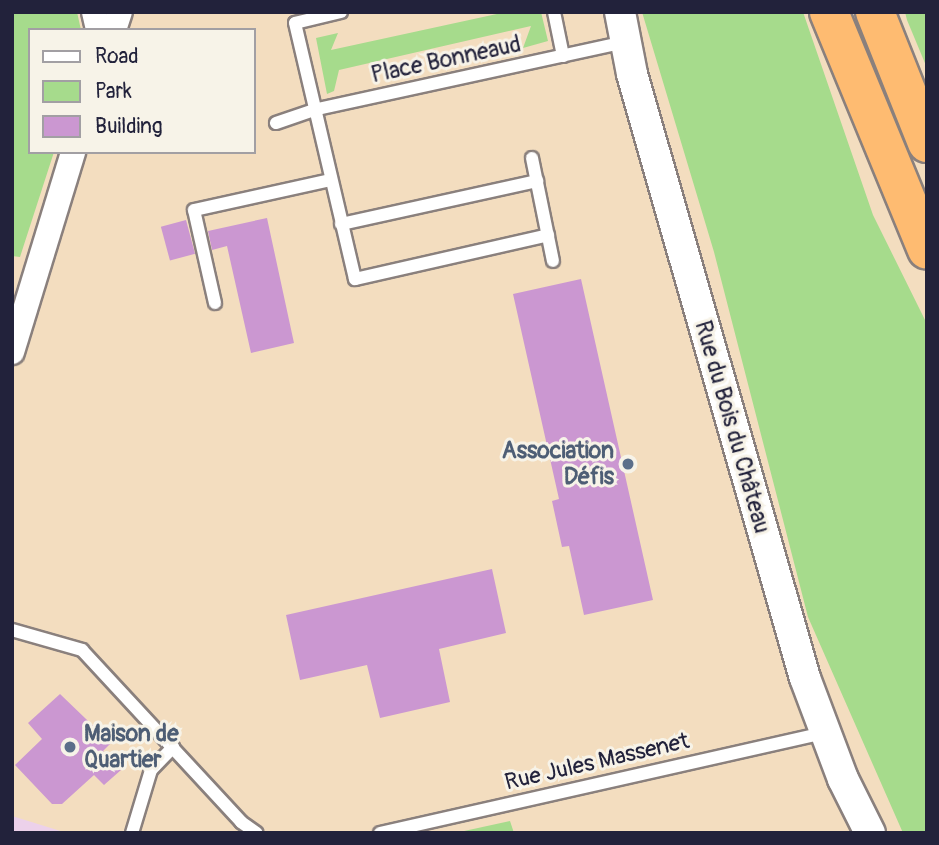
<!DOCTYPE html>
<html>
<head>
<meta charset="utf-8">
<style>
	body { margin:0 }
	#map { position:relative; width:939px; height:845px; overflow:hidden; background:#f3ddbf; font-family:Pangolin,sans-serif }
	div>[style] { position:absolute }
	.built>* { inset:0; background:#ecd1ea }
	.green>* { inset:0; background:#a6db8c }
	.building>* { inset:0; background:#cb97d1; transform-origin:0 0 }
	.roads { filter:drop-shadow(2px 0 #8a807d) drop-shadow(-2px 0 #8a807d) drop-shadow(0 2px #8a807d) drop-shadow(0 -2px #8a807d) }
	.service>* { height:12px; margin:-6px; padding:0 6px; transform-origin:6px; border-radius:6px; background:#fff }
	.minor>* { height:24px; margin:-12px; padding:0 12px; transform-origin:12px; border-radius:12px; background:#fff }
	.tertiary>* { height:30px; margin:-15px; padding:0 15px; transform-origin:15px; border-radius:15px; background:#fff }
	.trunk>* { height:38px; margin:-19px; padding:0 19px; transform-origin:19px; border-radius:19px; background:#febb71 }
	.dots>* { width:19px; height:19px; translate:-50% -50%; box-sizing:border-box; border:4px solid #f7f3e8; border-radius:50% }
	span { translate:-50% -50%; white-space:nowrap; text-align:center; line-height:1.15; -webkit-text-stroke:6px #f7f3e8; paint-order:stroke }
	.street-label { font-size:23px; color:#22223b }
	.service-label { font-size:23px; color:#4e5e75; font-weight:700 }
	.right { translate:-100% -50%; text-align:right }
	.left { translate:0 -50%; text-align:left }
	.frame { position:absolute; inset:0; border:14px solid #22223b; pointer-events:none }
	.legend { position:absolute; left:28px; top:28px; width:228px; height:126px; box-sizing:border-box; background:#f7f3e8; border:2px solid #a29fa3; margin:0; padding:9px 12px; list-style:none; font-size:21px; color:#22223b }
	.legend li { display:flex; align-items:center; gap:14px; height:35px }
	.legend b { width:35px; border:2px solid #a29fa3 }
</style>
</head>
<body>
<div id="map">
	<div class="built">
		<div style="clip-path:polygon(12px 816px,67px 833px,12px 833px)"></div>
	</div>
	<div class="green">
		<div style="clip-path:polygon(12px 12px,77px 12px,81px 30px,30px 30px,30px 152px,54px 152px,20px 257px,12px 256px)"></div>
		<div style="clip-path:polygon(506px 12px,541px 12px,548px 41px,523px 48px,531px 26px,339px 70px,334px 91px,327px 94px,316px 38px,338px 33px,331px 50px)"></div>
		<div style="clip-path:polygon(642px 12px,803px 12px,873px 215px,927px 324px,927px 833px,903px 833px,808px 617px,714px 252px)"></div>
		<div style="clip-path:polygon(905px 12px,927px 12px,927px 68px,907px 20px)"></div>
		<div style="clip-path:polygon(510px 821px,514px 833px,455px 833px)"></div>
	</div>
	<div class="building">
		<div style="clip-path:polygon(267px 218px,294px 343px,251px 353px,227px 246px,212px 250px,208px 231px)"></div>
		<div style="left:186px;top:220px;width:35px;height:26px;rotate:75deg"></div>
		<div style="clip-path:polygon(581px 279px,653px 600px,584px 615px,569px 546px,562px 547px,552px 501px,559px 499px,513px 294px)"></div>
		<div style="clip-path:polygon(492px 569px,506px 633px,439px 649px,450px 702px,380px 718px,367px 665px,300px 680px,286px 615px)"></div>
		<div style="clip-path:polygon(60px 694px,111px 743px,103px 751px,121px 770px,104px 785px,94px 775px,62px 804px,52px 804px,15px 765px,42px 739px,28px 723px)"></div>
	</div>
	<div class="roads">
		<div class="service">
			<div style="left:341px;top:12px;width:47px;rotate:166.6deg"></div>
			<div style="left:295px;top:23px;width:263px;rotate:76.8deg"></div>
			<div style="left:355px;top:279px;width:198px;rotate:-12.8deg"></div>
			<div style="left:554px;top:12px;width:45px;rotate:78.4deg"></div>
			<div style="left:276px;top:123px;width:39px;rotate:-19deg"></div>
			<div style="left:313px;top:110px;width:320px;rotate:-12.3deg"></div>
			<div style="left:532px;top:158px;width:105px;rotate:78.5deg"></div>
			<div style="left:341px;top:224px;width:201px;rotate:-12.4deg"></div>
			<div style="left:215px;top:303px;width:95px;rotate:-102.7deg"></div>
			<div style="left:194px;top:210px;width:139px;rotate:-12.4deg"></div>
			<div style="left:12px;top:630px;width:73px;rotate:15.9deg"></div>
			<div style="left:82px;top:650px;width:234px;rotate:47.2deg"></div>
			<div style="left:241px;top:822px;width:19px;rotate:35deg"></div>
			<div style="left:132px;top:833px;width:66px;rotate:-73.2deg"></div>
			<div style="left:151px;top:770px;width:32px;rotate:-46deg"></div>
			<div style="left:380px;top:833px;width:454px;rotate:-12.7deg"></div>
		</div>
		<div class="minor">
			<div style="left:94px;top:12px;width:18px;rotate:77deg"></div>
			<div style="left:114px;top:30px;width:19px;rotate:-72deg"></div>
			<div style="left:12px;top:352px;width:209px;rotate:-73deg"></div>
		</div>
		<div class="tertiary">
			<div style="left:620px;top:12px;width:63px;rotate:79deg"></div>
			<div style="left:632px;top:74px;width:628px;rotate:74.02deg"></div>
			<div style="left:805px;top:678px;width:108px;rotate:69.4deg"></div>
			<div style="left:843px;top:779px;width:60px;rotate:63.4deg"></div>
		</div>
		<div class="trunk">
			<div style="left:829px;top:12px;width:257px;rotate:67.6deg"></div>
			<div style="left:875px;top:12px;width:141px;rotate:68.3deg"></div>
		</div>
	</div>
	<div class="dots">
		<div style="left:628px;top:464px;background:#5c6f8a"></div>
		<div style="left:70px;top:747px;background:#5c6f8a"></div>
	</div>
	<div class="street-label">
		<span style="left:446px;top:60px;rotate:-12deg">Place Bonneaud</span>
		<span style="left:732px;top:427px;rotate:74deg">Rue du Bois du Château</span>
		<span style="left:597px;top:762px;rotate:-13deg">Rue Jules Massenet</span>
	</div>
	<div class="service-label">
		<span class="right" style="left:614px;top:464px">Association<br>Défis</span>
		<span class="left" style="left:84px;top:747px">Maison de<br>Quartier</span>
	</div>
	<div class="frame"></div>
	<ul class="legend">
	<li><b style="height:9px;background:#fff"></b>Road</li>
	<li><b style="height:19px;background:#a6db8c"></b>Park</li>
	<li><b style="height:19px;background:#cb97d1"></b>Building</li>
	</ul>
</div>
</body>
</html>
